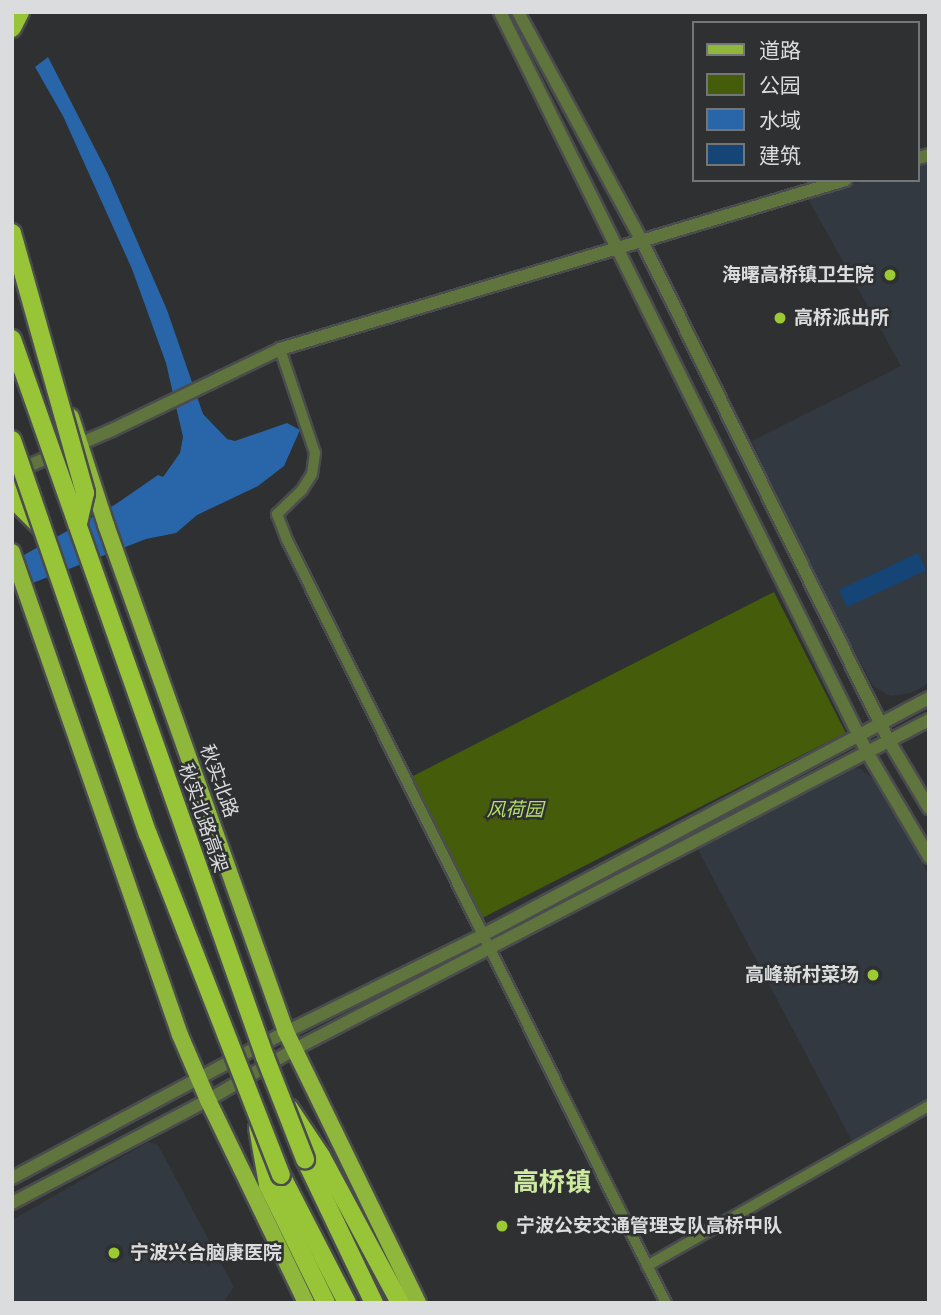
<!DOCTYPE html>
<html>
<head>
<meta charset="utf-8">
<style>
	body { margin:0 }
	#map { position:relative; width:941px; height:1315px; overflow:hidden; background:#2e3032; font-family:"Source Serif 4","Noto Sans SC",serif }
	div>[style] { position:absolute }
	.built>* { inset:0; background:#333940 }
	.green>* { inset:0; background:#455d0a; transform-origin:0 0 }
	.water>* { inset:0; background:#2866a9 }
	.building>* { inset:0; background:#154577; transform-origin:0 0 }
	.roads { filter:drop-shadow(2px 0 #4a4c4d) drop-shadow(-2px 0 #4a4c4d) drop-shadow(0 2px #4a4c4d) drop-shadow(0 -2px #4a4c4d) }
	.minor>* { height:10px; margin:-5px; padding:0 5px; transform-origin:5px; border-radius:5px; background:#60743d }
	.tertiary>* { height:12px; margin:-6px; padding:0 6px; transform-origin:6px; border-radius:6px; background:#60743d }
	.primary>* { height:16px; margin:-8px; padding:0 8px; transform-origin:8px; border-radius:8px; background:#8fb73b }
	.trunk>* { height:18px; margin:-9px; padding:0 9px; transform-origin:9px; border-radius:9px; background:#98c438 }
	.bridges { filter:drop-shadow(2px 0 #4a4c4d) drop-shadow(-2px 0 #4a4c4d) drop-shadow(0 2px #4a4c4d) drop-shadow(0 -2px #4a4c4d) }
	.trunk-bridge>* { height:18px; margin:-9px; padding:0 9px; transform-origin:9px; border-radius:9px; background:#98c438 }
	.dots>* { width:19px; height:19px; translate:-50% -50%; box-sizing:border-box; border:4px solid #2e3032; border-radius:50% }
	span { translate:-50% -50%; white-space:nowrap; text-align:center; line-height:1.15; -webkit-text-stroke:5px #2e3032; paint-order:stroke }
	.poi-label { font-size:19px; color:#dadcdd; font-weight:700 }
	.right { translate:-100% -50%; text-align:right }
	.left { translate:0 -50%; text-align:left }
	.street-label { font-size:19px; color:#dadcdd }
	.park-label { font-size:19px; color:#b6df69; font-style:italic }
	.district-label { font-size:26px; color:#cdeaa0; font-weight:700 }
	.frame { position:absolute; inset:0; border:14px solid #dadcdd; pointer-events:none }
	.legend { position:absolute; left:692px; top:21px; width:228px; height:161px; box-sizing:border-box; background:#2e3032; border:2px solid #737576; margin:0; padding:9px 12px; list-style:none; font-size:21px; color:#dadcdd }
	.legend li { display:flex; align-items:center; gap:14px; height:35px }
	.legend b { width:35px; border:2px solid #737576 }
</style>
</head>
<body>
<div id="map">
	<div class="built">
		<div style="clip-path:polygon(929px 163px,929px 683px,911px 693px,890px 696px,873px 686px,805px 561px,752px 441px,901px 366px,807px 197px,866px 180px,918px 180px,918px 166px)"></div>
		<div style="clip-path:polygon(845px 767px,861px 769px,881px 786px,929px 875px,929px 1101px,854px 1145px,696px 846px)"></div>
		<div style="clip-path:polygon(148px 1142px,158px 1145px,234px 1287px,223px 1303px,12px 1303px,12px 1220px)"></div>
	</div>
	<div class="green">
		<div style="left:774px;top:592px;width:158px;height:410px;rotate:63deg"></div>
	</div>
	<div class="water">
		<div style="clip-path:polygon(48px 57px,108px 174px,167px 310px,203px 414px,227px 439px,235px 441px,287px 423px,300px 430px,284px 466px,258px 486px,197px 515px,176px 533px,146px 539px,12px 591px,12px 559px,22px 556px,116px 504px,158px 475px,163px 477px,180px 453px,183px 437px,166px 363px,132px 269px,63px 116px,35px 67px)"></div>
	</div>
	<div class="building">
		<div style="left:918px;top:553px;width:19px;height:87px;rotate:65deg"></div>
	</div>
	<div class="roads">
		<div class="minor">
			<div style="left:280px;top:349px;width:110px;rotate:71.4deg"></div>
			<div style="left:315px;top:453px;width:21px;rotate:98deg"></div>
			<div style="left:312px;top:474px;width:19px;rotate:122deg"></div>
			<div style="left:302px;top:490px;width:35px;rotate:136deg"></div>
			<div style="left:277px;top:514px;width:28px;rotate:69deg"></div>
			<div style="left:287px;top:540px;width:852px;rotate:63.59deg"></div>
			<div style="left:647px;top:1266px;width:324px;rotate:-29.6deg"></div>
		</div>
		<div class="tertiary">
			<div style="left:500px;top:12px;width:826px;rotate:63.62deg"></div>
			<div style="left:867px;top:752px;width:122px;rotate:59.4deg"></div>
			<div style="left:518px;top:12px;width:260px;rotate:61.6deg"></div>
			<div style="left:642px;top:241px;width:558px;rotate:63.71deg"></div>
			<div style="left:889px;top:741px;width:78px;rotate:59.2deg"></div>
			<div style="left:918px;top:158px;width:11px;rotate:-15deg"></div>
			<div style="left:12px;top:473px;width:109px;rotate:-23.3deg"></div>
			<div style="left:112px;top:430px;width:187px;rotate:-25.7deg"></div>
			<div style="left:280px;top:349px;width:590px;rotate:-16.65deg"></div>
			<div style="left:12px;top:1178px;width:310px;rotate:-28.1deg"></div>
			<div style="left:286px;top:1032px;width:217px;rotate:-26.2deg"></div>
			<div style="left:481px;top:936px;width:507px;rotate:-27.98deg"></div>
			<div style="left:12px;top:1203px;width:221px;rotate:-27.7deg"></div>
			<div style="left:208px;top:1100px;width:101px;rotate:-30.4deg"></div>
			<div style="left:295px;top:1049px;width:714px;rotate:-27.43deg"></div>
		</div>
		<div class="primary">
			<div style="left:71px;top:417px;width:114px;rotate:72deg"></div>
			<div style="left:106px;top:525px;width:538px;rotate:70.45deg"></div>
			<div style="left:286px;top:1032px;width:301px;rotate:64deg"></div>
			<div style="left:12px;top:552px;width:511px;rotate:70.82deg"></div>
			<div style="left:180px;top:1035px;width:71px;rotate:66.7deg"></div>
			<div style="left:208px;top:1100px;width:225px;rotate:64.2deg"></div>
		</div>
		<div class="trunk">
			<div style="left:12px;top:28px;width:18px;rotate:-63deg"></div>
			<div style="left:12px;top:482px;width:28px;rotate:69deg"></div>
			<div style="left:22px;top:508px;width:25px;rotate:45deg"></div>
			<div style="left:289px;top:1108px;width:58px;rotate:56.3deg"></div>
			<div style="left:321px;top:1156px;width:167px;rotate:61.7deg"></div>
			<div style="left:258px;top:1128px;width:58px;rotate:80deg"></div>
			<div style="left:268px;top:1185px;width:131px;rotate:63.8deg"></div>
			<div style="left:305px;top:1159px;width:160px;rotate:64.4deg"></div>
			<div style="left:281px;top:1175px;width:144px;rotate:62.7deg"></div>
		</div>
	</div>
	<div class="bridges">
		<div class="trunk-bridge">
			<div style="left:12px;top:233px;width:270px;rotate:74.3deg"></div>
			<div style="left:85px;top:493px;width:32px;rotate:103deg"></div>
			<div style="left:12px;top:339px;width:761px;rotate:70.59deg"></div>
			<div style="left:265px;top:1057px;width:110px;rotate:68.6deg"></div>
			<div style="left:12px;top:440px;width:417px;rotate:71deg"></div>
			<div style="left:148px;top:834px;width:366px;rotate:68.7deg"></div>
		</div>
	</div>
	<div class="dots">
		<div style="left:890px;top:275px;background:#9cca32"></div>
		<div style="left:780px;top:318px;background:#9cca32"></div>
		<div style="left:873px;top:975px;background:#9cca32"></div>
		<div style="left:502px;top:1226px;background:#9cca32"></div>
		<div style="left:114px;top:1253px;background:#9cca32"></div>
	</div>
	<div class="poi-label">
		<span class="right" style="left:874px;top:275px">海曙高桥镇卫生院</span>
		<span class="left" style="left:794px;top:318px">高桥派出所</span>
		<span class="right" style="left:859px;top:975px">高峰新村菜场</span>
		<span class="left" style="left:516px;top:1226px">宁波公安交通管理支队高桥中队</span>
		<span class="left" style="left:130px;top:1253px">宁波兴合脑康医院</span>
	</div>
	<div class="street-label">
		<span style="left:219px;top:781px;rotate:70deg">秋实北路</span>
		<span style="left:203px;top:818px;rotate:71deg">秋实北路高架</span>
	</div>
	<div class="park-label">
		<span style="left:515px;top:810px">风荷园</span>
	</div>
	<div class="district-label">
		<span style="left:552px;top:1183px">高桥镇</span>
	</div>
	<div class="frame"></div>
	<ul class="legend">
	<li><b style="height:9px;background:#8fb73b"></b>道路</li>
	<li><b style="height:19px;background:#455d0a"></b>公园</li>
	<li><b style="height:19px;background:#2866a9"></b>水域</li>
	<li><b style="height:19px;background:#154577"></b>建筑</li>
	</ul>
</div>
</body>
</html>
